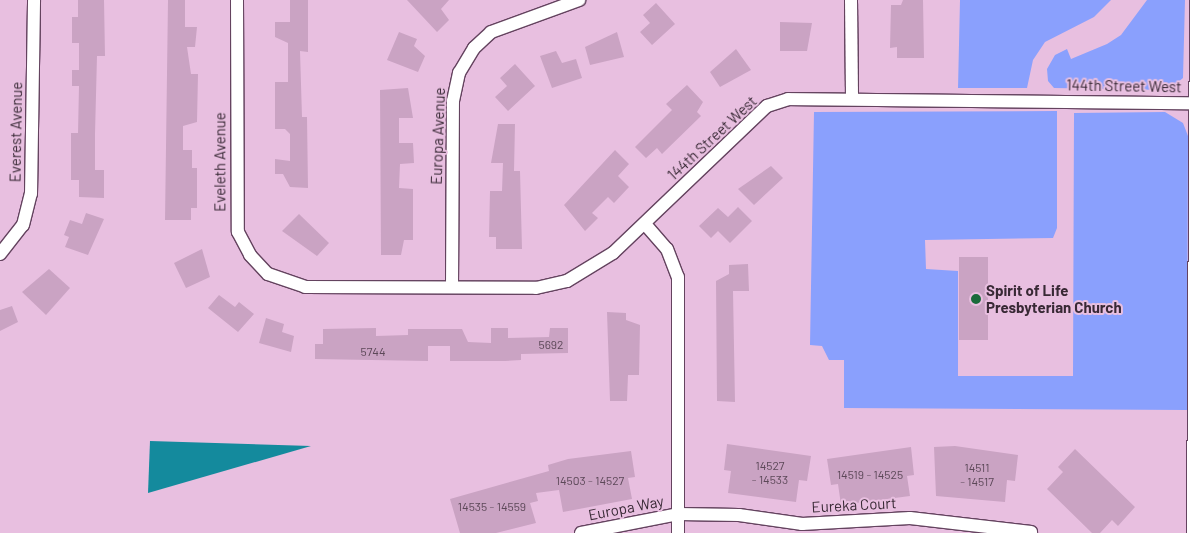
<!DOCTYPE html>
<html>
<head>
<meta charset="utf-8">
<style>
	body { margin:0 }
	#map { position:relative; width:1202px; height:533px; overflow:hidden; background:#e8bfe0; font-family:Barlow,sans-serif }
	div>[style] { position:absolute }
	.green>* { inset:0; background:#8aa0fd }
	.water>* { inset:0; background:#148a9d }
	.building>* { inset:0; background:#caa3c3; transform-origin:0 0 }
	.roads { filter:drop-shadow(1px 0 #64435f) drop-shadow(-1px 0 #64435f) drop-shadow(0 1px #64435f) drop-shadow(0 -1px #64435f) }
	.street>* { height:12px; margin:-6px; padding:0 6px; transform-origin:6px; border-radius:6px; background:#fff }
	.secondary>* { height:18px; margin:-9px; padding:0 9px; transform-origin:9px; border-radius:9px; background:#fff }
	.dots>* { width:14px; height:14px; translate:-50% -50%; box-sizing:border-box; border:2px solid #e8bfe0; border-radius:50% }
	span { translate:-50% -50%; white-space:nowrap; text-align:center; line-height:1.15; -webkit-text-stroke:4px #e8bfe0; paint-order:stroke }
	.number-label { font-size:12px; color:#5c4858 }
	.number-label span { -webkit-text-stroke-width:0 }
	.street-label { font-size:15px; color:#382935 }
	.poi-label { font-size:15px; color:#382935; font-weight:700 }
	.left { translate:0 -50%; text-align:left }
</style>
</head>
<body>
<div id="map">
	<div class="green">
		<div style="clip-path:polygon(960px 0,1111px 0,1094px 17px,1045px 42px,1033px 60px,1027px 88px,958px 88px)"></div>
		<div style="clip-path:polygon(1147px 0,1185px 0,1183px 78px,1168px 90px,1054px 88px,1048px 81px,1047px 69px,1055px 55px,1067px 49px,1071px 59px,1107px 44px,1121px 35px)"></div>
		<div style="clip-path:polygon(1057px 111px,1057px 228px,1053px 238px,925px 240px,926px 269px,958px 271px,958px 376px,1073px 376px,1074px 113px,1165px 112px,1183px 123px,1188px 136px,1187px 410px,844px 408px,844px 360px,829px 360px,822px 346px,810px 345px,814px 112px)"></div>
	</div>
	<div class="water">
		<div style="clip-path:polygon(150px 441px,311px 446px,148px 493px)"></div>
	</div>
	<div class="building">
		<div style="clip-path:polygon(78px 0,104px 0,105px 56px,97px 56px,95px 134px,95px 170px,104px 170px,104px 198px,79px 197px,79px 180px,71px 180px,71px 133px,78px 133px,79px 86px,72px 86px,72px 70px,79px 70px,79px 43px,72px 43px,72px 17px,78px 17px)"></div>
		<div style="clip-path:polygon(168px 0,185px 0,185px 27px,197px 27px,195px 47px,187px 47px,191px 74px,198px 74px,197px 122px,183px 126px,183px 150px,192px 150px,192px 168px,197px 168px,197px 208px,191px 208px,191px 220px,165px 220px)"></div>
		<div style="clip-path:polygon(290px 0,308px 0,308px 52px,300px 51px,302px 117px,307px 117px,308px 188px,290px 187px,283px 174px,275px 174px,275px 159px,290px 161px,290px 134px,285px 129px,275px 129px,275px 82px,288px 82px,288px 43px,275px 37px,275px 22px,290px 22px)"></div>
		<div style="clip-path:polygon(407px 0,449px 0,441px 9px,449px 20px,437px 32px)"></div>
		<div style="clip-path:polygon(903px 0,923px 0,924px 58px,897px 58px,897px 47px,890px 48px,891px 5px,901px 5px)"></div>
		<div style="clip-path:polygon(656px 3px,675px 24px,652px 45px,640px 32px,650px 23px,643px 15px)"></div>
		<div style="clip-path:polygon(780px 22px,812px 23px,807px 51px,780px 51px)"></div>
		<div style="clip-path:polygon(399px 32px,417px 39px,414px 46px,425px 56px,418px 72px,387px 60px)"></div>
		<div style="clip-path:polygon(617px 32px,624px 57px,590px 65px,585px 47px)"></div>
		<div style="clip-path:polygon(736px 49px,751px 70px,720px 87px,710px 72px)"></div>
		<div style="clip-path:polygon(556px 51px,562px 63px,576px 59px,582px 78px,552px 88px,540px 56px)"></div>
		<div style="clip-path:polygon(515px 64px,535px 86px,508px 111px,495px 97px,507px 86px,500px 78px)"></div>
		<div style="clip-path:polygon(687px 85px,703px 102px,697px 112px,701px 116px,662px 154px,657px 148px,646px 158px,635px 147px,672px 110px,666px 104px)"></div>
		<div style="clip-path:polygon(408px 88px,413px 118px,399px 118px,399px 143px,413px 143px,414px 163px,400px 164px,399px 188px,413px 189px,413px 240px,404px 240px,401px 255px,381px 255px,380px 90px)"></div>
		<div style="clip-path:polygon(498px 124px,515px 124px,514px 171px,520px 171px,522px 249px,496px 249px,496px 237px,489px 237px,490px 191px,502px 191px,503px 163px,491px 163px)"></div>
		<div style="clip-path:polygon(615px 150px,629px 164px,618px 176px,629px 187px,614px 203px,608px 197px,592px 213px,598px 218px,585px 231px,564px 205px)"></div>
		<div style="clip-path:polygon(771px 166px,783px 178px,754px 205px,738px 189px)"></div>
		<div style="clip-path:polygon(738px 207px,752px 221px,730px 243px,718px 231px,711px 238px,699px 226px,718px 208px,728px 217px)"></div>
		<div style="clip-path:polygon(86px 213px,104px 219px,88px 255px,65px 247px,69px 237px,64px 235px,70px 220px,82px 224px)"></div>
		<div style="clip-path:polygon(299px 214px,329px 243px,317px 256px,282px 231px)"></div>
		<div style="clip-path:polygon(202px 249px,210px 277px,186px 288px,174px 263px)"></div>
		<div style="left:959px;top:257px;width:29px;height:83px"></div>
		<div style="clip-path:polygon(748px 264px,749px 291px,733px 291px,735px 402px,717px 401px,716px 281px,729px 274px,729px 265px)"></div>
		<div style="clip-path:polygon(49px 269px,70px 288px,46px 315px,22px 292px)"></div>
		<div style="clip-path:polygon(219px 295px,235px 307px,239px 302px,254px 314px,238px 332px,208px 308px)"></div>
		<div style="clip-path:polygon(12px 306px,18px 322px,0 331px,0 310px)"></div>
		<div style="clip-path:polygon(607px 312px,626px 313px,626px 320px,640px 325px,639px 375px,628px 375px,627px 401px,610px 401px)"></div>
		<div style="clip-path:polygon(266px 318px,284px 324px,282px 332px,294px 336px,291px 352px,259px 343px)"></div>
		<div style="clip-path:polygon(376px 328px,376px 336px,408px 335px,408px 329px,462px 329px,468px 342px,491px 343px,491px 328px,508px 328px,508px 338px,549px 337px,550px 328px,568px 328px,568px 353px,521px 354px,521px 360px,505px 361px,450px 361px,450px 346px,428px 346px,428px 361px,315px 359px,315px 344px,323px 344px,323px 329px)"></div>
		<div style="clip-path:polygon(727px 444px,811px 456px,807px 481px,799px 480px,796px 502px,728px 493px,731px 471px,724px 470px)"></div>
		<div style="clip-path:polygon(955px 446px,1018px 455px,1015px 481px,1007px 480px,1005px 502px,936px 496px,934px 447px)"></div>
		<div style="clip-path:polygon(911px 447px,914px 475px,907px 476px,910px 496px,841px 505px,838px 484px,831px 485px,827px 459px)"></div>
		<div style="clip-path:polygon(1075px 449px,1135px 507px,1118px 526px,1112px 520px,1100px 533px,1092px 533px,1047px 489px,1063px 472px,1058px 467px)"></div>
		<div style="clip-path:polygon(631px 451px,635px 477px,628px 478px,632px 499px,563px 512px,559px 490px,536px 493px,538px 501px,530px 503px,536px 523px,496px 533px,460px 533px,450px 499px,549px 471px,548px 465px,568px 459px)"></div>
	</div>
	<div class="roads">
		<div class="street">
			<div style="left:237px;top:0;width:232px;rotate:89.8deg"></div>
			<div style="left:238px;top:232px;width:26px;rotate:62deg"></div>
			<div style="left:250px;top:255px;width:26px;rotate:47deg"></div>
			<div style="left:268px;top:274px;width:39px;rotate:19deg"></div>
			<div style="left:305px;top:287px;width:231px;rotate:0.2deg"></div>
			<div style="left:536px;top:288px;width:32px;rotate:-13deg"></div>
			<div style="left:567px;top:281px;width:54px;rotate:-31.3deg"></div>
			<div style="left:613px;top:253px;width:213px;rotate:-43.7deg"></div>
			<div style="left:767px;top:106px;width:22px;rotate:-18deg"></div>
			<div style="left:788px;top:99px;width:414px;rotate:0.6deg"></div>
			<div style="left:851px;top:0;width:99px;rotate:89.4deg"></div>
			<div style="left:645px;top:224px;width:33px;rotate:49deg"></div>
			<div style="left:667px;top:249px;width:30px;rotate:69deg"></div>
			<div style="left:678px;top:277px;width:256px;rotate:90deg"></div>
			<div style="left:0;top:254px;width:37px;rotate:-52deg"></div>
			<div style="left:23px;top:225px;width:32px;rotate:-76deg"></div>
			<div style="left:31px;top:194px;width:194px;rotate:-89.1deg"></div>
			<div style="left:452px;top:287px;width:186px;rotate:-89.7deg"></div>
			<div style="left:453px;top:101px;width:29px;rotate:-78deg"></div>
			<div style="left:459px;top:73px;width:29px;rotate:-59deg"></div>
			<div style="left:474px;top:48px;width:23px;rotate:-43deg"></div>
			<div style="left:491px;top:32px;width:94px;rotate:-20deg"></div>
			<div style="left:581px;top:533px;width:100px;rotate:-11deg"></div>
			<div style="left:679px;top:514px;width:60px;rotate:1deg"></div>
			<div style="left:739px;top:515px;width:64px;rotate:8.1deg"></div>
			<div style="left:802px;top:524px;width:108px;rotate:-3.2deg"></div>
			<div style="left:910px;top:518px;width:122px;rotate:6.6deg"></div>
		</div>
		<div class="secondary">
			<div style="left:1196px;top:533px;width:533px;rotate:-89.68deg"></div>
		</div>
	</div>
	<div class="dots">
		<div style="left:976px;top:299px;background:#1a6b3b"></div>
	</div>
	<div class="number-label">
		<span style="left:551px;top:345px">5692</span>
		<span style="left:373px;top:352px">5744</span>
		<span style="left:770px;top:473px">14527<br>- 14533</span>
		<span style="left:977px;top:475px">14511<br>- 14517</span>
		<span style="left:870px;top:475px">14519 - 14525</span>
		<span style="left:590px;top:481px">14503 - 14527</span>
		<span style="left:492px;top:507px">14535 - 14559</span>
	</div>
	<div class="street-label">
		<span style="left:1124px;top:86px;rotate:1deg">144th Street West</span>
		<span style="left:16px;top:132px;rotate:-89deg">Everest Avenue</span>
		<span style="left:438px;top:136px;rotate:-88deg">Europa Avenue</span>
		<span style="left:712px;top:138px;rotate:-43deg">144th Street West</span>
		<span style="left:220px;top:162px;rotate:-90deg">Eveleth Avenue</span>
		<span style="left:854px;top:505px;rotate:-3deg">Eureka Court</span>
		<span style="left:626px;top:508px;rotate:-11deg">Europa Way</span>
	</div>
	<div class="poi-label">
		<span class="left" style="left:986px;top:299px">Spirit of Life<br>Presbyterian Church</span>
	</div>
</div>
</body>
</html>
